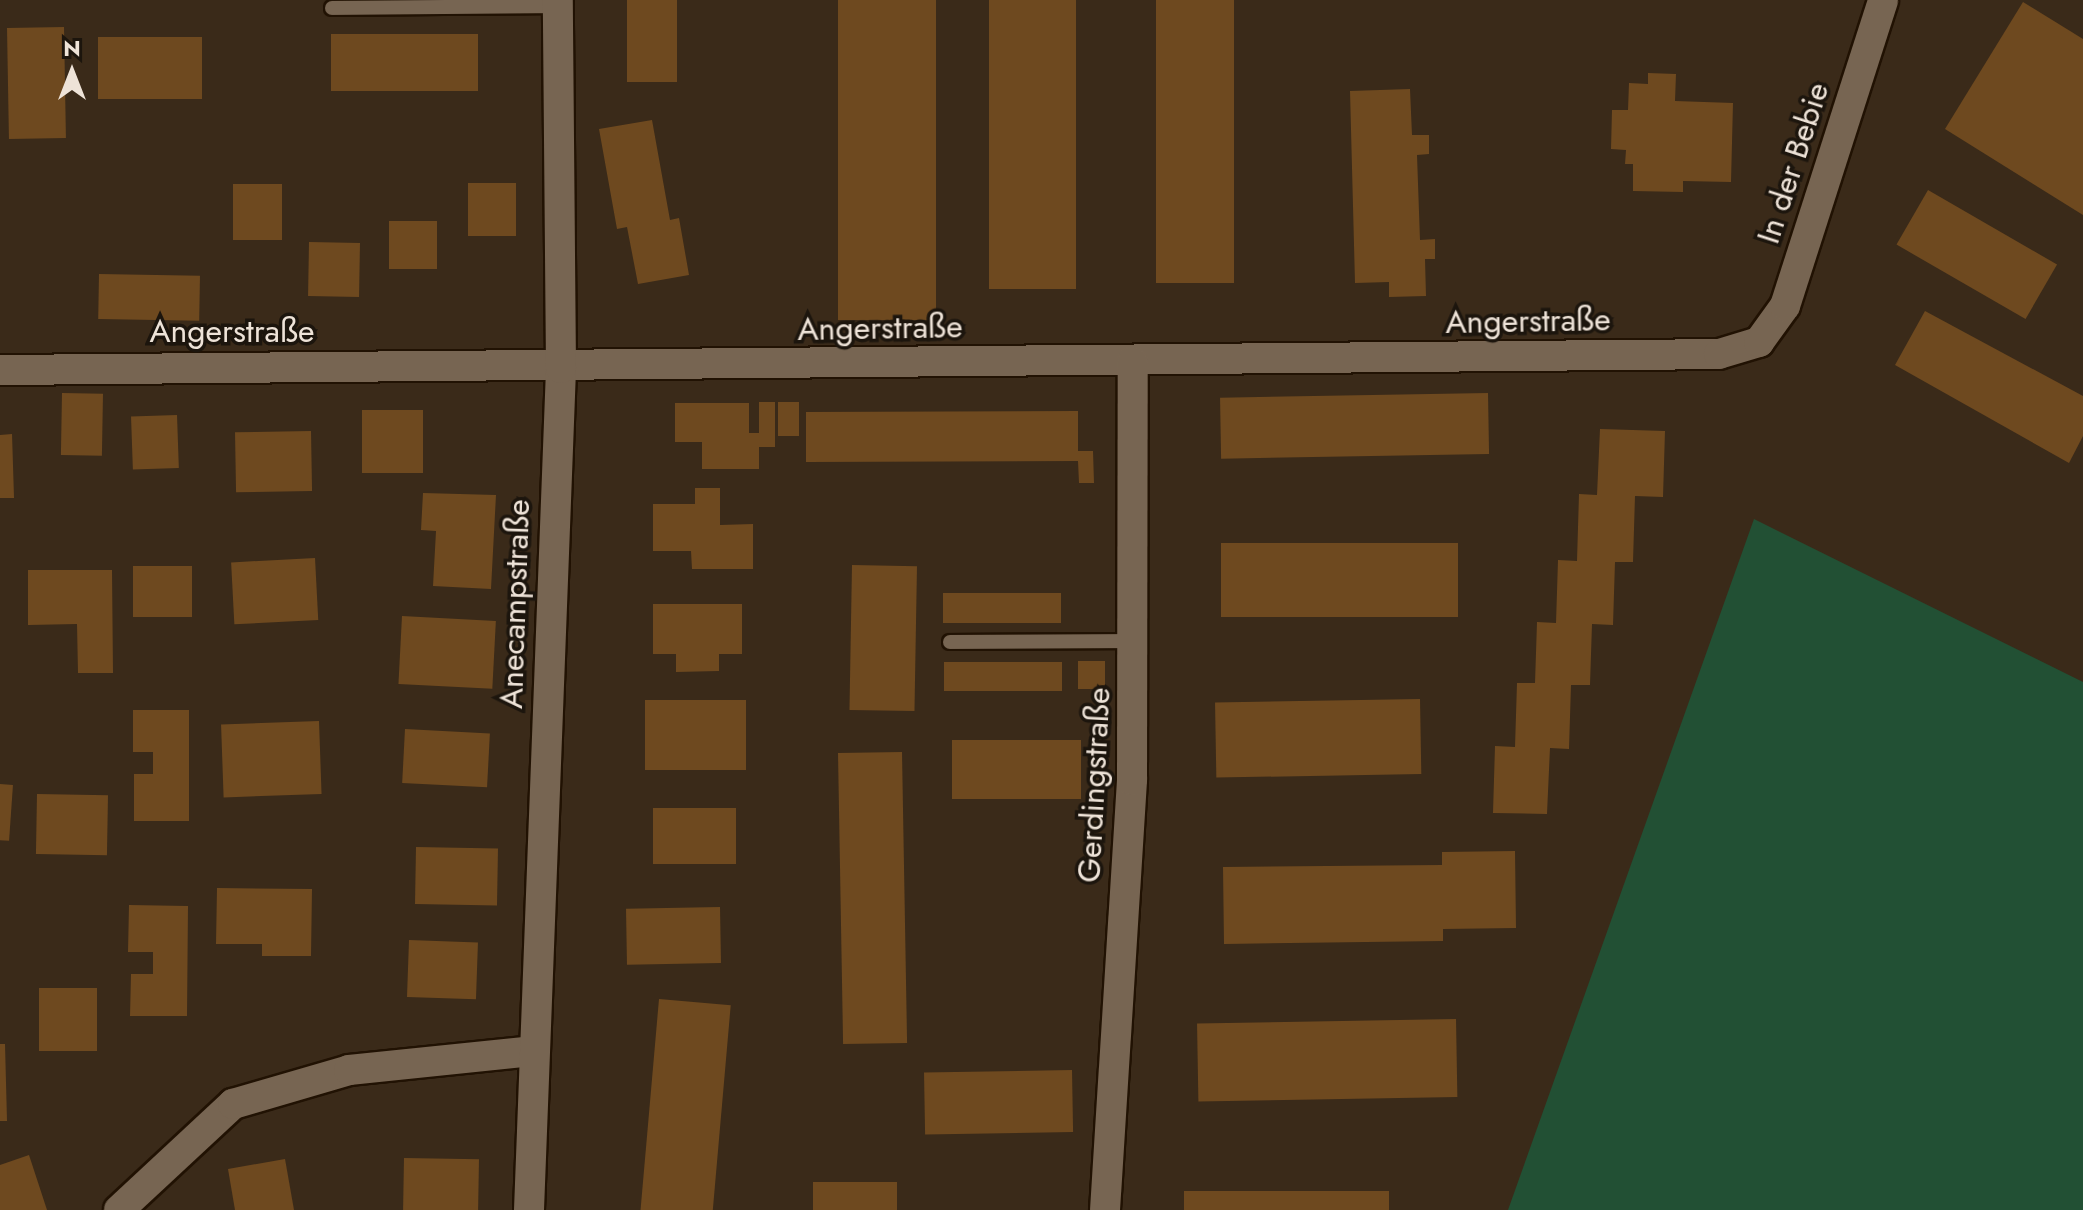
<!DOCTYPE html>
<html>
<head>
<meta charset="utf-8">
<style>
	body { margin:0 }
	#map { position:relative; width:2083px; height:1210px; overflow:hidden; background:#3a2a19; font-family:Jost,sans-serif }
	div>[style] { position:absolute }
	.green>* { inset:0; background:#225034 }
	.building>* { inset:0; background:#6e491f; transform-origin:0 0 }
	.roads { filter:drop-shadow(2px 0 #211203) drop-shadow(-2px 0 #211203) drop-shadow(0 2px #211203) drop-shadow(0 -2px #211203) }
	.lane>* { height:14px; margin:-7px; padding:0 7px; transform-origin:7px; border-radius:7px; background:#776552 }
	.street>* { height:30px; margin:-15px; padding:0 15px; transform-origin:15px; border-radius:15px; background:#776552 }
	span { translate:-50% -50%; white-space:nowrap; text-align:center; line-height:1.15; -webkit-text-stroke:7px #1c150d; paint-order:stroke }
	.street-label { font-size:32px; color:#eee3d8 }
	.north { position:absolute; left:32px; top:32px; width:80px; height:80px; -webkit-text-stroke:6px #1c150d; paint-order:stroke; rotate:0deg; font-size:22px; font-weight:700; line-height:32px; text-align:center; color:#eee3d8 }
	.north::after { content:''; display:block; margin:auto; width:28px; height:36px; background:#eee3d8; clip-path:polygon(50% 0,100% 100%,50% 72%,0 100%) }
</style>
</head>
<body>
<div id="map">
	<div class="green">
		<div style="clip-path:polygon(1754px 519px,2083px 682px,2083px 1210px,1508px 1210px)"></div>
	</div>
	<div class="building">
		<div style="left:627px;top:0;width:50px;height:82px"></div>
		<div style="left:838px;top:0;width:98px;height:320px"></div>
		<div style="left:989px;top:0;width:87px;height:289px"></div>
		<div style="left:1156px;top:0;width:78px;height:283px"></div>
		<div style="clip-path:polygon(2023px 2px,2083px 39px,2083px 215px,1945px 129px)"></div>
		<div style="left:64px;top:27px;width:111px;height:57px;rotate:89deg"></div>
		<div style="left:331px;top:34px;width:147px;height:57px"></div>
		<div style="left:98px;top:37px;width:104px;height:62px"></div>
		<div style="clip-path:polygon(1648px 73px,1676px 74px,1675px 101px,1733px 103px,1731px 182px,1683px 181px,1683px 192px,1633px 191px,1633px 164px,1625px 164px,1626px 150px,1611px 149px,1612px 110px,1628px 110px,1629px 83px,1648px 84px)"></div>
		<div style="clip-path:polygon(1410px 89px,1412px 135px,1429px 135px,1429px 154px,1417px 155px,1420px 240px,1435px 239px,1435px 259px,1425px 259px,1426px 296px,1389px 297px,1389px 282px,1355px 283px,1350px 91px)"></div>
		<div style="clip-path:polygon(652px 120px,670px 220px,679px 218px,689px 275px,638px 284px,627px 227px,617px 229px,599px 129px)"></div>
		<div style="left:468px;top:183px;width:48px;height:53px"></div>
		<div style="left:233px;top:184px;width:49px;height:56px"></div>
		<div style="left:1928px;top:190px;width:149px;height:63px;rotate:30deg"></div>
		<div style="left:389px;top:221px;width:48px;height:48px"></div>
		<div style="left:309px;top:242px;width:51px;height:54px;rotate:1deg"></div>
		<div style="left:99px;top:274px;width:101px;height:45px;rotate:1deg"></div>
		<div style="clip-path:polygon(1925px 311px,2083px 396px,2083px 436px,2069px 463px,1895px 365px)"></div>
		<div style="left:62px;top:393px;width:41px;height:62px;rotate:1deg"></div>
		<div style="left:1488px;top:393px;width:61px;height:268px;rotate:89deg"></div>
		<div style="clip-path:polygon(759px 402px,775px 402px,775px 447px,759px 447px,759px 469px,702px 469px,702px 442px,675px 442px,675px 403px,749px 403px,749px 433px,759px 433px)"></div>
		<div style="left:778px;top:402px;width:21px;height:34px"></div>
		<div style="left:362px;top:410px;width:61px;height:63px"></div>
		<div style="clip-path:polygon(1078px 411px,1078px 451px,1093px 451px,1094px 483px,1079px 483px,1078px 461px,806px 462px,806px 412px)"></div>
		<div style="left:177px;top:415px;width:53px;height:46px;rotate:88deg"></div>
		<div style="clip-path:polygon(1600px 429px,1665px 431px,1663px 497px,1635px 496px,1633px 562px,1615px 562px,1613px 625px,1592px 624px,1590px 685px,1571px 685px,1569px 749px,1550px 748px,1547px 814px,1493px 813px,1495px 746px,1515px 747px,1517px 683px,1535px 683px,1537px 622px,1556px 623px,1558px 560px,1577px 561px,1579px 494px,1597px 495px)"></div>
		<div style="left:311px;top:431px;width:60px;height:76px;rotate:89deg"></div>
		<div style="clip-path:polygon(12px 434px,14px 498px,0 498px,0 435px)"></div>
		<div style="clip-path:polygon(695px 488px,720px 488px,720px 525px,753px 524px,753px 569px,692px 569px,691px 551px,653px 551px,653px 504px,695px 504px)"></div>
		<div style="clip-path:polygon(423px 493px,496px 495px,491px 589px,433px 586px,436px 531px,421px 530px)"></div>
		<div style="left:1458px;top:543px;width:74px;height:237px;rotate:90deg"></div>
		<div style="left:315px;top:558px;width:62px;height:84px;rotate:87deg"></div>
		<div style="left:852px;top:565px;width:65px;height:145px;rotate:1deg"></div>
		<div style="left:133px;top:566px;width:59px;height:51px"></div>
		<div style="clip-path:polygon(28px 570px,112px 570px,113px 673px,78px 673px,77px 624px,28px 625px)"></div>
		<div style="left:943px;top:593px;width:118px;height:30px"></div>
		<div style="clip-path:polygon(653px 604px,742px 604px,742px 654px,719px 654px,719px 671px,676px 672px,676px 654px,653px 654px)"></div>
		<div style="left:402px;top:616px;width:94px;height:68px;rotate:3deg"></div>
		<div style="left:1078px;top:661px;width:27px;height:28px"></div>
		<div style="left:944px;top:662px;width:118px;height:29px"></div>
		<div style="left:1420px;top:699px;width:75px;height:205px;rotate:89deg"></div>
		<div style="left:645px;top:700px;width:101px;height:70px"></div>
		<div style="clip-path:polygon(133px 710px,189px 710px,189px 821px,134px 821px,134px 774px,153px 774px,153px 752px,133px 752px)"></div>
		<div style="left:319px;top:721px;width:73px;height:98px;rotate:88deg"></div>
		<div style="left:405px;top:729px;width:85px;height:54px;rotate:3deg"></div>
		<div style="left:952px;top:740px;width:129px;height:59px"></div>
		<div style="left:902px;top:752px;width:291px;height:64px;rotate:89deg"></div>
		<div style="left:0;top:784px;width:13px;height:56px;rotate:4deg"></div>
		<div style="left:37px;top:794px;width:71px;height:60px;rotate:1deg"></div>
		<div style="left:653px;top:808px;width:83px;height:56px"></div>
		<div style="left:416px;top:847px;width:82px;height:57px;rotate:1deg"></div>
		<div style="clip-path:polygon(1515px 851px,1516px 928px,1443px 929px,1443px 941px,1224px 944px,1223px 867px,1442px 865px,1442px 852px)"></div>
		<div style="clip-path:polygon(217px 888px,312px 889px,311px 956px,262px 956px,262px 944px,216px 944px)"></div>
		<div style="clip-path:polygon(129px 905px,188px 906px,187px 1016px,130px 1016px,131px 974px,153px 974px,153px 952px,128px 952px)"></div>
		<div style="left:720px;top:907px;width:56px;height:94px;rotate:89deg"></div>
		<div style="left:409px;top:940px;width:69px;height:57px;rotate:2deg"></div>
		<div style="left:39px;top:988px;width:58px;height:63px"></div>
		<div style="left:659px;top:999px;width:72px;height:212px;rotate:5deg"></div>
		<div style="left:1456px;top:1019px;width:78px;height:259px;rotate:89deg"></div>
		<div style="clip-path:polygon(0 1044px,5px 1044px,7px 1121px,0 1121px)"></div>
		<div style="left:1072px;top:1070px;width:62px;height:148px;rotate:89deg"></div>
		<div style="clip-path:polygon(29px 1155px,47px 1210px,0 1210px,0 1165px)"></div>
		<div style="left:404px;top:1158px;width:75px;height:52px;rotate:1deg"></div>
		<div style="clip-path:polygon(285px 1159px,294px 1210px,235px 1210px,228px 1169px)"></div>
		<div style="left:897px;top:1182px;width:28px;height:84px;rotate:90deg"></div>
		<div style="left:1389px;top:1191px;width:19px;height:205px;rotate:90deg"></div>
	</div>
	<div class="roads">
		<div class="lane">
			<div style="left:332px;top:8px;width:226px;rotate:-0.5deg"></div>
			<div style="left:950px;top:642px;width:185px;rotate:-0.3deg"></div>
		</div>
		<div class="street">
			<div style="left:0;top:370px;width:1719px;rotate:-0.53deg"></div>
			<div style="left:1719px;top:354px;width:42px;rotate:-16.7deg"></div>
			<div style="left:1759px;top:342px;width:44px;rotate:-54.2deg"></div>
			<div style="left:1785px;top:306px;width:321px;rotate:-72.2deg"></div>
			<div style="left:119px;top:1210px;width:156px;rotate:-42.9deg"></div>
			<div style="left:233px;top:1104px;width:121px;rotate:-16.3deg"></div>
			<div style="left:349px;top:1070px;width:184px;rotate:-5.9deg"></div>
			<div style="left:529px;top:1210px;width:843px;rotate:-87.82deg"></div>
			<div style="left:561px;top:368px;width:368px;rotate:-90.5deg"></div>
			<div style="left:1105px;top:1210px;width:431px;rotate:-86.4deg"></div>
			<div style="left:1132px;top:780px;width:418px;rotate:-89.9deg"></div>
		</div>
	</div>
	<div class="street-label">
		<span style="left:1793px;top:163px;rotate:-72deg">In der Bebie</span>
		<span style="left:1528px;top:321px;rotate:-1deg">Angerstraße</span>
		<span style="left:880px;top:328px;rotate:-1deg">Angerstraße</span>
		<span style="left:232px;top:331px">Angerstraße</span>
		<span style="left:515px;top:604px;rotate:-88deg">Anecampstraße</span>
		<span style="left:1094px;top:785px;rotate:-87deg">Gerdingstraße</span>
	</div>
	<div class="north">N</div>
</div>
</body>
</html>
